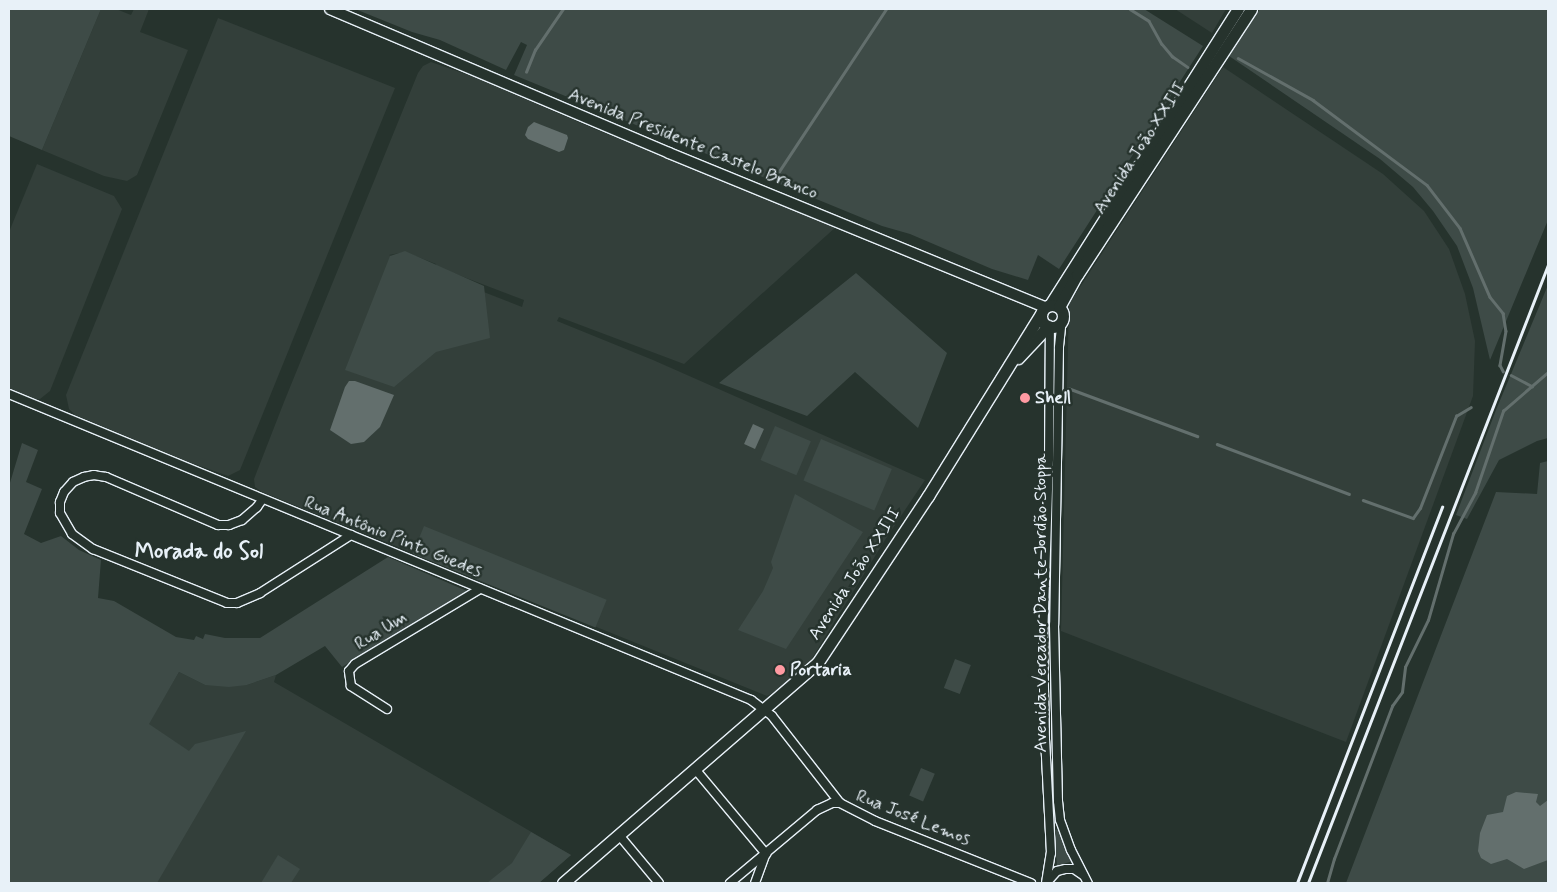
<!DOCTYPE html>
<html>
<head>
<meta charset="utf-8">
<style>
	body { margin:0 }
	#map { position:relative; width:1557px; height:892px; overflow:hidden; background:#26332d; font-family:Mynerve,sans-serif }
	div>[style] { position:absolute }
	.built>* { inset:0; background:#333f3a }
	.green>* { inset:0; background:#3e4b47; transform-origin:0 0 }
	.water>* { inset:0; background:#636f6d; transform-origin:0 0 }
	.stream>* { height:2.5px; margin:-1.25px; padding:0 1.25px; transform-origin:1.25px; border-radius:1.25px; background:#636f6d }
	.roads { filter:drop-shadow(1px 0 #e8f1f8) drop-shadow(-1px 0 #e8f1f8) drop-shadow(0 1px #e8f1f8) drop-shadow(0 -1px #e8f1f8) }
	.minor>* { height:8px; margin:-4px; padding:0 4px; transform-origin:4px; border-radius:4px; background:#26332d }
	.tertiary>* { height:10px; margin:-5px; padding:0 5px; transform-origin:5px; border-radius:5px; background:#26332d }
	.secondary>* { height:11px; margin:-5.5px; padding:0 5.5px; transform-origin:5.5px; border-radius:5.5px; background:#26332d }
	.secondary>.ring { margin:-5.5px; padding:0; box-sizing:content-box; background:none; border:11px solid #26332d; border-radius:50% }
	.rail>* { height:2.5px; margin:-1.25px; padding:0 1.25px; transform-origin:1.25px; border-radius:1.25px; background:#e8f1f8 }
	.dots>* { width:14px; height:14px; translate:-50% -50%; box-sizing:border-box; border:2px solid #26332d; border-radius:50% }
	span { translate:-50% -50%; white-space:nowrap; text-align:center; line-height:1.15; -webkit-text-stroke:5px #26332d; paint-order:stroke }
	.street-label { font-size:18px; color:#e8f1f8 }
	.poi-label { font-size:18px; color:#e8f1f8; font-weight:700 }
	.left { translate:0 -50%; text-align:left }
	.district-label { font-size:22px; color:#e8f1f8; font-weight:700 }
	.frame { position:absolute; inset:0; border:10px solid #e8f1f8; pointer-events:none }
</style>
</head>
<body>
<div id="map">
	<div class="built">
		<div style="clip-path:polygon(101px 9px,116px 9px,131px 15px,134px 9px,149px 9px,140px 32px,188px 50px,137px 175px,127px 181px,104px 176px,42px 150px)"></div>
		<div style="clip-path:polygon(1175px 9px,1226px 9px,1212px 33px)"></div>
		<div style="clip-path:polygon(218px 18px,395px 88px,240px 470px,228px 476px,186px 461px,75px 415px,69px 409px,66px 395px)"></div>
		<div style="clip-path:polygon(evenodd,431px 62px,474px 77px,597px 130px,837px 226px,684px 364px,559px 317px,557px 321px,653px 360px,925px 480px,885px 540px,811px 660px,778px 690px,767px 696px,262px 492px,255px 487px,254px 479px,284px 402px,418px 73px,423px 66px,431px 62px,405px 252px,436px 264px,435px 266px,524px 300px,522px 307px,389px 255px,405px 252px)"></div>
		<div style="clip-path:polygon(1223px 67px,1383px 174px,1424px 211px,1449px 249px,1465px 294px,1475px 341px,1473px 396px,1346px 742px,1061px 631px,1069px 304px)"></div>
		<div style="clip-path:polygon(37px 164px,114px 196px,122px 209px,50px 391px,40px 399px,34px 399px,9px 388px,9px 232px)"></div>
		<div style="clip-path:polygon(179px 672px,205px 685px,247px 685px,276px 675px,274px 682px,571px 855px,539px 883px,56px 883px,188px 751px,148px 724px)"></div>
	</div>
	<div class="green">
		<div style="clip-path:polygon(9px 9px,101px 9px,42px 150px,9px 136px)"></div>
		<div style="clip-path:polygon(355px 9px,1144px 9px,1203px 46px,1059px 269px,1038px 255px,1028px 280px,992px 269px,910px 234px,882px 226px,514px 75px,527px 45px,521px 42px,506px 70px,440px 40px,412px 32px)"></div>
		<div style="clip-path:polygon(1260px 9px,1548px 9px,1548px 220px,1490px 360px,1473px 288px,1457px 246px,1433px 211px,1413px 187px,1380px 159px,1229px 56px)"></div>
		<div style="clip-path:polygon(405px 251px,484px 286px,490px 338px,436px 352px,394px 387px,345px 370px,390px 256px)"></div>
		<div style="clip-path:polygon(856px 273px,947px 353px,918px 428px,855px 372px,807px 416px,719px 383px)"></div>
		<div style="clip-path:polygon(1548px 285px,1548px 438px,1537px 441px,1499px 460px,1467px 519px,1456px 515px,1496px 410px)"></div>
		<div style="left:775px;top:426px;width:39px;height:37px;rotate:23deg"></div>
		<div style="left:821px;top:439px;width:77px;height:45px;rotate:23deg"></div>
		<div style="clip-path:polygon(22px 443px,38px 450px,26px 482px,42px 489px,24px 534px,41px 543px,61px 536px,79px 550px,101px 560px,98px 598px,114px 601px,176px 637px,194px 640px,196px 636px,203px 639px,205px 634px,225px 638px,260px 638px,388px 557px,467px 591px,342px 667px,325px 646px,276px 675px,247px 685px,229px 687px,205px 685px,179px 672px,149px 724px,189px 751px,195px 744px,246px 731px,157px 883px,9px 883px,9px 486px)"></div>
		<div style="clip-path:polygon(1548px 461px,1548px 883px,1346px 883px,1496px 492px,1537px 494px,1540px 463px)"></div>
		<div style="clip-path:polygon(795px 494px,863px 532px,786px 649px,738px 630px,763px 591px,773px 568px,771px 562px)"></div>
		<div style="left:424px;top:526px;width:197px;height:30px;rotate:22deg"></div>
		<div style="left:955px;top:659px;width:17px;height:31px;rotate:21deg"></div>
		<div style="left:921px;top:768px;width:15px;height:30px;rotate:23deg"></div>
		<div style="clip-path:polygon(1060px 829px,1073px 861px,1057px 866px,1054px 830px)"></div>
		<div style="clip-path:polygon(531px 832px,571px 855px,539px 883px,487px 883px,512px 863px)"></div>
		<div style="clip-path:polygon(278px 855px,300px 869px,291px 883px,261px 883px)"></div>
	</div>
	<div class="water">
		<div style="clip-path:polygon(534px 122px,567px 135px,568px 138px,564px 150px,559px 152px,528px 139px,525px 135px,528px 127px)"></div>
		<div style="clip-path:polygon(349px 381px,355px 381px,394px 395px,380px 427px,364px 442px,351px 444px,330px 430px,345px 387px)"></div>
		<div style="left:753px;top:424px;width:12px;height:22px;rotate:24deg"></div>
		<div style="clip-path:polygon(1516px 792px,1538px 794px,1536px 802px,1540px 806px,1548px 800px,1548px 860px,1524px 869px,1507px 859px,1491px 864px,1481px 858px,1478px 851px,1480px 833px,1487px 815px,1503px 812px,1507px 796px)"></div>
	</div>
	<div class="stream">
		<div style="left:1130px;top:9px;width:22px;rotate:32deg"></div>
		<div style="left:1149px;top:21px;width:26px;rotate:61deg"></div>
		<div style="left:1162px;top:44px;width:16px;rotate:50deg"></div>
		<div style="left:1172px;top:56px;width:19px;rotate:35deg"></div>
		<div style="left:1238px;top:58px;width:86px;rotate:29.2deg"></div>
		<div style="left:1313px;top:100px;width:142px;rotate:36.7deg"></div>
		<div style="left:1427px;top:185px;width:54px;rotate:52.5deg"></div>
		<div style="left:1460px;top:228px;width:75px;rotate:66.5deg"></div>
		<div style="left:1490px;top:297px;width:21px;rotate:51deg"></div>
		<div style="left:1503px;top:313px;width:18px;rotate:81deg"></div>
		<div style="left:1506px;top:331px;width:35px;rotate:100deg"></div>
		<div style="left:1500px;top:365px;width:7px;rotate:63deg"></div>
		<div style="left:526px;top:72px;width:24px;rotate:-68deg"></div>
		<div style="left:535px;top:50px;width:50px;rotate:-55.7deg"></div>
		<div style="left:776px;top:176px;width:200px;rotate:-56.6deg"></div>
		<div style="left:1511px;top:375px;width:24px;rotate:28deg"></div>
		<div style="left:1068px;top:388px;width:138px;rotate:20.4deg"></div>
		<div style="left:1217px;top:444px;width:141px;rotate:20.7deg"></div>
		<div style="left:1363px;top:500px;width:53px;rotate:19.8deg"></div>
		<div style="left:1413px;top:518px;width:12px;rotate:-55deg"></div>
		<div style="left:1420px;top:508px;width:99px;rotate:-68.6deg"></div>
		<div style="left:1456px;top:416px;width:17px;rotate:-31deg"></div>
		<div style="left:1327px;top:883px;width:25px;rotate:-74deg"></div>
		<div style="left:1334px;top:859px;width:164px;rotate:-69.2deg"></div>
		<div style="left:1392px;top:706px;width:17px;rotate:-54deg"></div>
		<div style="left:1402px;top:692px;width:25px;rotate:-83deg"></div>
		<div style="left:1405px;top:667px;width:52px;rotate:-63.9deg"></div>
		<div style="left:1428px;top:620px;width:90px;rotate:-73.8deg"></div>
		<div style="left:1453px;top:534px;width:47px;rotate:-61.8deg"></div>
		<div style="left:1475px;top:493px;width:87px;rotate:-71.1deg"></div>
		<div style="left:1503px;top:411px;width:60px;rotate:-40.9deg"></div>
	</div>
	<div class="roads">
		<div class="minor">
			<div style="left:1062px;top:318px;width:30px;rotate:96deg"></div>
			<div style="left:1059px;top:348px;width:277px;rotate:91deg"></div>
			<div style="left:1054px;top:625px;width:176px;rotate:88.7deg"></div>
			<div style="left:1058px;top:801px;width:19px;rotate:84deg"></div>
			<div style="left:1060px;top:820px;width:32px;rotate:70deg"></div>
			<div style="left:1071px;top:850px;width:37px;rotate:63deg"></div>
			<div style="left:9px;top:394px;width:803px;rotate:22.41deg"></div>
			<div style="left:751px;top:700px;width:26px;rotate:37deg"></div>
			<div style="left:772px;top:716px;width:110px;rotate:52deg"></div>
			<div style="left:840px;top:803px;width:39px;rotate:27deg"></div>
			<div style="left:875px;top:821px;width:168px;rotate:21.7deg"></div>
			<div style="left:262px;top:500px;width:9px;rotate:126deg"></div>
			<div style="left:257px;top:507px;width:20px;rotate:139deg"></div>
			<div style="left:242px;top:520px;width:14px;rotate:159deg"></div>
			<div style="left:229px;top:525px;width:11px;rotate:180deg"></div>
			<div style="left:218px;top:525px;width:122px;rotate:-156.8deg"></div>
			<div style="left:106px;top:477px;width:12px;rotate:-171deg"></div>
			<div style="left:94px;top:475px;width:10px;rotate:169deg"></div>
			<div style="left:84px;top:477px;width:12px;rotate:156deg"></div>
			<div style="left:73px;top:482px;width:13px;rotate:132deg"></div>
			<div style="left:64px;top:492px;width:11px;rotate:112deg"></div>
			<div style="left:60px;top:502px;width:11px;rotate:90deg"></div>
			<div style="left:60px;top:513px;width:24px;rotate:60deg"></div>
			<div style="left:72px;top:534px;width:26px;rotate:36deg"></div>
			<div style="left:93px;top:549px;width:144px;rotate:21.9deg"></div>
			<div style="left:227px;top:603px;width:10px"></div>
			<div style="left:237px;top:603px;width:25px;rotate:-23deg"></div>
			<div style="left:260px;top:593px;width:108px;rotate:-32.5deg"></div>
			<div style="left:387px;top:709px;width:43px;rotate:-147.4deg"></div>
			<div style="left:351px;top:686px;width:15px;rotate:-98deg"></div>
			<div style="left:349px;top:671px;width:9px;rotate:-49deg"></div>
			<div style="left:355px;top:664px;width:146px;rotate:-31deg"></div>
			<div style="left:695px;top:769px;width:111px;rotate:50.1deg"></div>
			<div style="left:619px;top:835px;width:62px;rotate:50.2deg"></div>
			<div style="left:1048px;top:881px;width:13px;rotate:-48deg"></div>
			<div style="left:1057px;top:871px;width:9px;rotate:-13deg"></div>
			<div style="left:1066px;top:869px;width:8px"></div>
			<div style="left:1074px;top:869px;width:11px;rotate:34deg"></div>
			<div style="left:730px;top:883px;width:114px;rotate:-40deg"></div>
			<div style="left:817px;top:810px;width:17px;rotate:-25deg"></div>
			<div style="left:832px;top:803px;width:8px"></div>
			<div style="left:755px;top:883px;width:29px;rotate:-70deg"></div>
			<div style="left:1046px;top:883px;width:30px;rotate:-81deg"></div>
			<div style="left:1051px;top:853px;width:113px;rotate:-93deg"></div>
			<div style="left:1045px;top:740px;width:100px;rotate:-91.1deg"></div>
			<div style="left:1043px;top:640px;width:181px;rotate:-88.1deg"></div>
			<div style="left:1049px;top:459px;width:132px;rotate:-89.6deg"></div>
		</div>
		<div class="tertiary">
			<div style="left:330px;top:9px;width:368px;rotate:23deg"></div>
			<div style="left:669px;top:153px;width:406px;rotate:22.3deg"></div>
		</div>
		<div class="secondary">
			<div style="left:1050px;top:305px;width:351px;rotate:-57.6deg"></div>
			<div class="ring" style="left:1041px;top:305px;width:11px;height:11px"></div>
			<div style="left:1059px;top:307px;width:37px;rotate:-61deg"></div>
			<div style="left:1077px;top:275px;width:318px;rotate:-56.8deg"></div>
			<div style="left:1018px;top:358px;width:44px;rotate:-46.8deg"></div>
			<div style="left:563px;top:883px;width:337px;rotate:-40.9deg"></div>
			<div style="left:818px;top:662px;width:199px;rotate:-56.5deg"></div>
			<div style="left:928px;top:496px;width:214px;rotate:-58.2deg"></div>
		</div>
	</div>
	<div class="rail">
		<div style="left:1297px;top:883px;width:403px;rotate:-68.9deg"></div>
		<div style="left:1308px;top:883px;width:663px;rotate:-68.78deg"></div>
	</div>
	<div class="dots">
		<div style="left:1025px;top:398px;background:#ff9aa2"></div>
		<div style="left:780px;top:670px;background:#ff9aa2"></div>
	</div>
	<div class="street-label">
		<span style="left:693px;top:144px;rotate:22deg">Avenida Presidente Castelo Branco</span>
		<span style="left:1140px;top:148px;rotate:-57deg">Avenida João XXIII</span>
		<span style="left:393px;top:537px;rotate:22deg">Rua Antônio Pinto Guedes</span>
		<span style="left:855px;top:574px;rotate:-57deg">Avenida João XXIII</span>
		<span style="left:1041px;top:603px;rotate:-90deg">Avenida Vereador Dante Jordão Stoppa</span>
		<span style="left:381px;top:631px;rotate:-31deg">Rua Um</span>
		<span style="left:913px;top:818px;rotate:22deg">Rua José Lemos</span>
	</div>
	<div class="poi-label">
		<span class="left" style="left:1035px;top:398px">Shell</span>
		<span class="left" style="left:790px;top:670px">Portaria</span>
	</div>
	<div class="district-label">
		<span style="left:199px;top:553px">Morada do Sol</span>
	</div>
	<div class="frame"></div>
</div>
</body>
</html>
